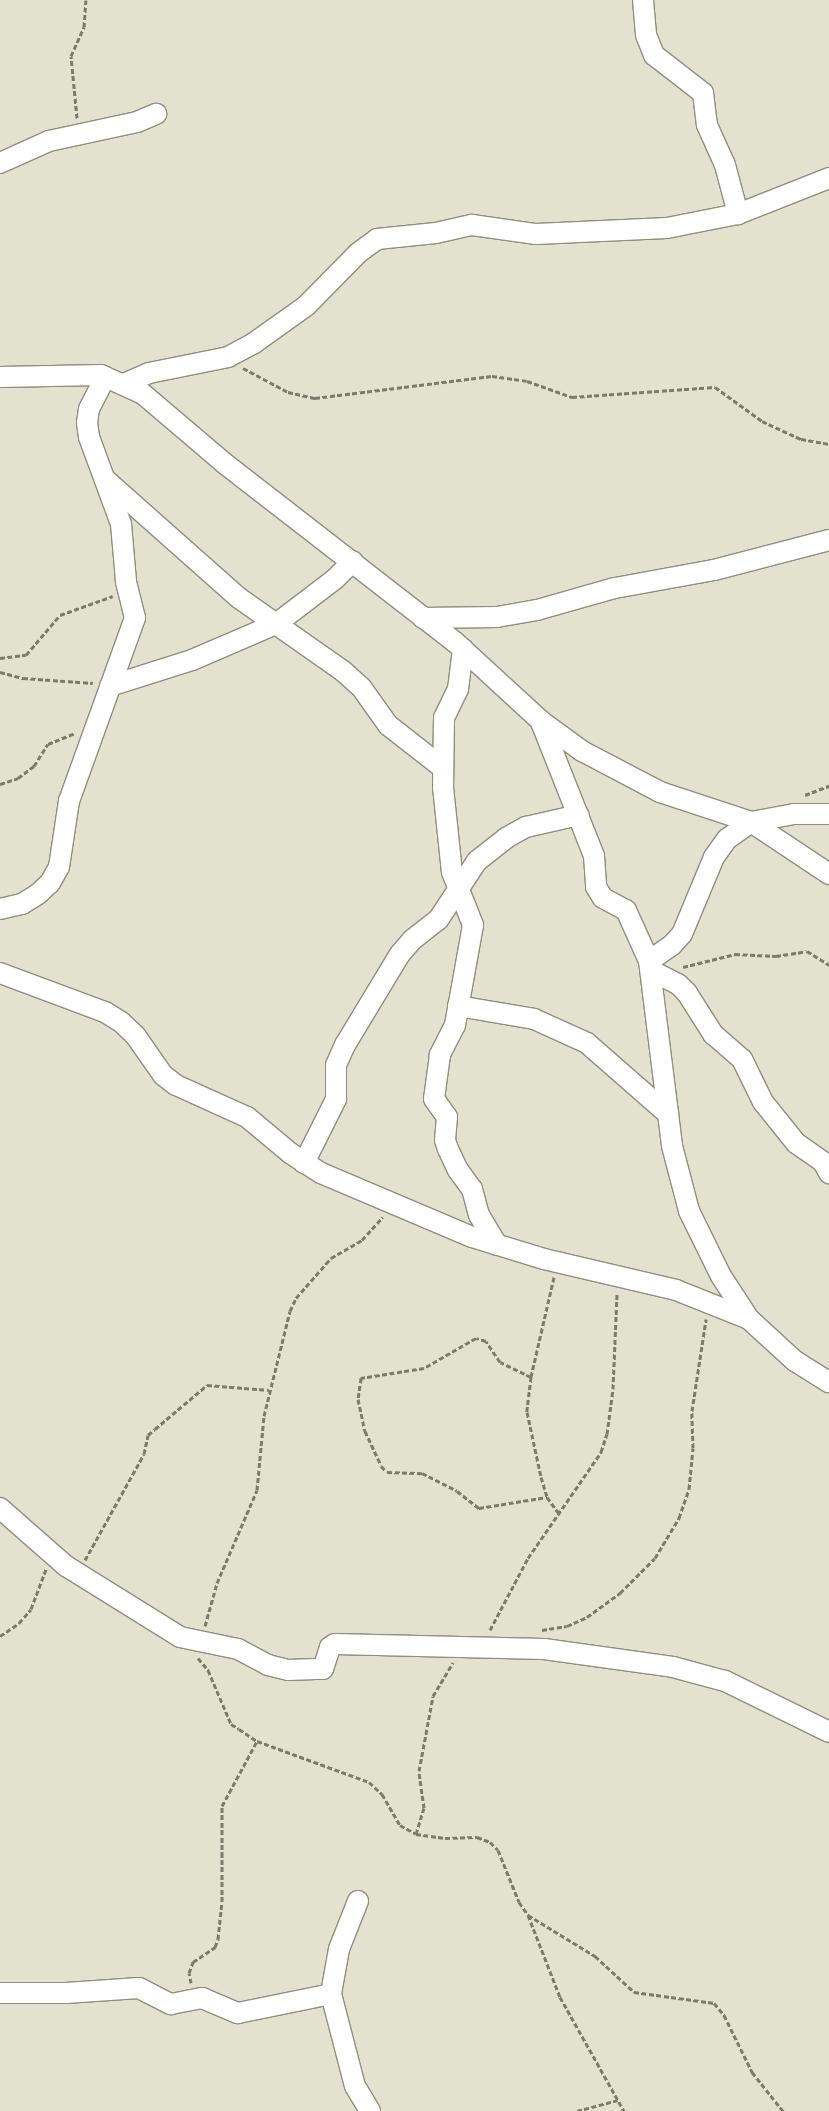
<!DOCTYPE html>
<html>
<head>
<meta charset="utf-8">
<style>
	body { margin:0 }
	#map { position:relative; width:829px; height:2111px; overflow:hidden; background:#e3e2cf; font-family:Figtree,sans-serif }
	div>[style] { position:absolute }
	.path>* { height:3px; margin-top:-1.5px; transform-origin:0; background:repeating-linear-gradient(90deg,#7b7a6d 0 5px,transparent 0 7.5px) }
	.roads { filter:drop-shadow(1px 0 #908e7d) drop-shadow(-1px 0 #908e7d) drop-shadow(0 1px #908e7d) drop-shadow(0 -1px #908e7d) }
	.minor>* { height:20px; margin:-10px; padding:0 10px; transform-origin:10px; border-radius:10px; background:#fff }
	span { translate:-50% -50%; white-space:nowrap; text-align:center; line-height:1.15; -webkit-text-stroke:5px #f0efdc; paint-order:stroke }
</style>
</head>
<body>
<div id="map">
	<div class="path">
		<div style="left:77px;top:118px;width:62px;rotate:-95.5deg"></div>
		<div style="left:71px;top:56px;width:32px;rotate:-66deg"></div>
		<div style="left:84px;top:27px;width:27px;rotate:-86deg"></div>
		<div style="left:243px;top:368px;width:51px;rotate:28.1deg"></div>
		<div style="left:288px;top:392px;width:28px;rotate:13deg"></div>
		<div style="left:315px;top:398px;width:178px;rotate:-7.1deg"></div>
		<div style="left:492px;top:376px;width:35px;rotate:8deg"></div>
		<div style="left:527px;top:381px;width:48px;rotate:19.6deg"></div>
		<div style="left:572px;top:397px;width:143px;rotate:-4deg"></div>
		<div style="left:715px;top:387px;width:58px;rotate:35.9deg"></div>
		<div style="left:762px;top:421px;width:43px;rotate:24.8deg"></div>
		<div style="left:801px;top:439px;width:28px;rotate:10deg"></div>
		<div style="left:0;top:658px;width:26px;rotate:-7deg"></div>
		<div style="left:26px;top:655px;width:52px;rotate:-49.6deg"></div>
		<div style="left:60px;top:615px;width:56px;rotate:-19.7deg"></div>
		<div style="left:0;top:672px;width:24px;rotate:15deg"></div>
		<div style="left:23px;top:678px;width:70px;rotate:4.1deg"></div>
		<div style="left:0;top:784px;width:19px;rotate:-18deg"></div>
		<div style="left:18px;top:778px;width:20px;rotate:-37deg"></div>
		<div style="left:34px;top:766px;width:26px;rotate:-58deg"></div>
		<div style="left:48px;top:744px;width:29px;rotate:-22deg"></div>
		<div style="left:805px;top:795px;width:26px;rotate:-21deg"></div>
		<div style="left:683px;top:967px;width:54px;rotate:-14deg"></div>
		<div style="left:735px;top:954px;width:41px;rotate:2.8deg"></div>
		<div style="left:776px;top:956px;width:31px;rotate:-9deg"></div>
		<div style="left:807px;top:951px;width:26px;rotate:32deg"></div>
		<div style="left:554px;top:1277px;width:103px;rotate:103deg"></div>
		<div style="left:531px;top:1377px;width:35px;rotate:97deg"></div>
		<div style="left:527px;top:1412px;width:66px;rotate:77.8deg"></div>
		<div style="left:541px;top:1477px;width:21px;rotate:73deg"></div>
		<div style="left:547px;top:1497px;width:22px;rotate:54deg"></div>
		<div style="left:531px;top:1377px;width:34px;rotate:-154deg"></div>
		<div style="left:500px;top:1362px;width:25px;rotate:-124deg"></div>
		<div style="left:486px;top:1341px;width:10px;rotate:-163deg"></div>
		<div style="left:476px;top:1338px;width:60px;rotate:150deg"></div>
		<div style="left:424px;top:1368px;width:64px;rotate:171deg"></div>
		<div style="left:361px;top:1378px;width:21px;rotate:98deg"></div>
		<div style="left:358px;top:1399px;width:33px;rotate:78deg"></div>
		<div style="left:365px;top:1431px;width:38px;rotate:65deg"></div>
		<div style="left:381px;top:1466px;width:8px;rotate:45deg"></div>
		<div style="left:387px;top:1472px;width:35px;rotate:2deg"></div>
		<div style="left:422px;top:1473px;width:39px;rotate:27deg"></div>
		<div style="left:457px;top:1491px;width:28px;rotate:38deg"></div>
		<div style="left:479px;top:1508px;width:69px;rotate:-9.2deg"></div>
		<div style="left:85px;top:1560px;width:121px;rotate:-60.9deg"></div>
		<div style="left:144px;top:1454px;width:19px;rotate:-78deg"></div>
		<div style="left:148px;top:1435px;width:9px;rotate:-41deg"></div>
		<div style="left:155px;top:1429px;width:68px;rotate:-40.2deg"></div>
		<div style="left:207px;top:1385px;width:62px;rotate:4.6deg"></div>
		<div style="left:205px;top:1626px;width:45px;rotate:-74.4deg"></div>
		<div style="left:217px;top:1583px;width:101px;rotate:-66.7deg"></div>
		<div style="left:257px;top:1490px;width:74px;rotate:-84.6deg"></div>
		<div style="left:264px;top:1416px;width:108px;rotate:-76.1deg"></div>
		<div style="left:290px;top:1311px;width:14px;rotate:-65deg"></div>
		<div style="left:296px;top:1298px;width:53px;rotate:-48.8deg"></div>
		<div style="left:331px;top:1258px;width:36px;rotate:-30deg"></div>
		<div style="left:362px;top:1240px;width:31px;rotate:-48deg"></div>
		<div style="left:490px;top:1630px;width:81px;rotate:-62.2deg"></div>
		<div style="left:528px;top:1558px;width:129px;rotate:-55.4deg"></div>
		<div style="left:601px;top:1452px;width:19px;rotate:-72deg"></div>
		<div style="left:607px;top:1434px;width:45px;rotate:-82.4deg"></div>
		<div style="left:613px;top:1389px;width:96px;rotate:-87.6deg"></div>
		<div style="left:542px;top:1630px;width:25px;rotate:-9deg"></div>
		<div style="left:567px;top:1626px;width:22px;rotate:-24deg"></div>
		<div style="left:587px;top:1617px;width:41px;rotate:-36deg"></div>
		<div style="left:620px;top:1593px;width:49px;rotate:-45deg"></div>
		<div style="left:655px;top:1558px;width:47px;rotate:-59deg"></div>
		<div style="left:679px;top:1518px;width:31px;rotate:-71deg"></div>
		<div style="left:689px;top:1489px;width:41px;rotate:-84.4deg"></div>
		<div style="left:693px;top:1448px;width:37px;rotate:-92deg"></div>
		<div style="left:692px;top:1411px;width:93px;rotate:-81.3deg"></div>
		<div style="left:0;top:1636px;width:23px;rotate:-34deg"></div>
		<div style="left:19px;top:1623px;width:18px;rotate:-49deg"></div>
		<div style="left:31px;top:1609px;width:43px;rotate:-69.4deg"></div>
		<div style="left:198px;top:1658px;width:16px;rotate:50deg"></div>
		<div style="left:208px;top:1670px;width:59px;rotate:66.9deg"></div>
		<div style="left:231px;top:1724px;width:9px;rotate:32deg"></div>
		<div style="left:239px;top:1729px;width:22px;rotate:34deg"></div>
		<div style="left:257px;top:1741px;width:119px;rotate:20.1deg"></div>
		<div style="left:369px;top:1782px;width:18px;rotate:43deg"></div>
		<div style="left:382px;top:1794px;width:36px;rotate:60deg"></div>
		<div style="left:400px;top:1825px;width:18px;rotate:29deg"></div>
		<div style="left:416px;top:1834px;width:29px;rotate:8deg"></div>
		<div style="left:445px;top:1838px;width:32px;rotate:-2deg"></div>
		<div style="left:477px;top:1837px;width:14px;rotate:21deg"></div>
		<div style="left:490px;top:1842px;width:11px;rotate:45deg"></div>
		<div style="left:498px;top:1850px;width:56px;rotate:68deg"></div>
		<div style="left:519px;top:1902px;width:16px;rotate:55deg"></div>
		<div style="left:528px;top:1915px;width:79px;rotate:31.5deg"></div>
		<div style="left:595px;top:1956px;width:53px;rotate:42.7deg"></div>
		<div style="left:634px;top:1992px;width:81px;rotate:7.8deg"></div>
		<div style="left:714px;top:2003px;width:16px;rotate:50deg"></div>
		<div style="left:724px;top:2015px;width:64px;rotate:63.8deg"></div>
		<div style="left:752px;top:2072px;width:50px;rotate:51.5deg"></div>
		<div style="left:416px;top:1834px;width:27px;rotate:-73deg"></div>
		<div style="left:424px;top:1808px;width:37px;rotate:-98deg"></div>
		<div style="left:419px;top:1771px;width:76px;rotate:-79.4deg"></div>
		<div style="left:433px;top:1696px;width:39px;rotate:-59deg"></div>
		<div style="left:528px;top:1915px;width:88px;rotate:68.7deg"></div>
		<div style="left:560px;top:1997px;width:131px;rotate:60.7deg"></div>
		<div style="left:191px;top:1983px;width:10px;rotate:-101deg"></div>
		<div style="left:189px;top:1973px;width:12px;rotate:-70deg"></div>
		<div style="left:193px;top:1962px;width:27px;rotate:-34deg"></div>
		<div style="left:215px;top:1947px;width:9px;rotate:-69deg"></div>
		<div style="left:218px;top:1939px;width:37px;rotate:-84deg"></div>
		<div style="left:222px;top:1902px;width:96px;rotate:-90deg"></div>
		<div style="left:222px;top:1806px;width:74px;rotate:-61.7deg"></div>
		<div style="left:577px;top:2111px;width:42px;rotate:-15deg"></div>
	</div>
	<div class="roads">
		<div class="minor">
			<div style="left:643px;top:0;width:35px;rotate:85deg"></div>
			<div style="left:646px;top:35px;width:22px;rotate:68deg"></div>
			<div style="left:654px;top:55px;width:62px;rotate:37.8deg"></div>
			<div style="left:703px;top:93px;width:32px;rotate:83deg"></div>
			<div style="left:707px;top:125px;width:44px;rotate:65.8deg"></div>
			<div style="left:725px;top:165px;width:51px;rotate:75.1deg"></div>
			<div style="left:0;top:163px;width:54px;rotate:-24.2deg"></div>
			<div style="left:49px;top:141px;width:90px;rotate:-12.2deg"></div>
			<div style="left:137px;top:122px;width:21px;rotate:-23deg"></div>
			<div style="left:0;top:377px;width:101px;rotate:-1.1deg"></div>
			<div style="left:101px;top:375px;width:46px;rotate:24.3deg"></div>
			<div style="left:143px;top:394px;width:106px;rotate:40.4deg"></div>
			<div style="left:224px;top:463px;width:292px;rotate:37.8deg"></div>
			<div style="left:455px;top:642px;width:117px;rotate:42.6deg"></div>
			<div style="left:541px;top:721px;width:51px;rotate:36.2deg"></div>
			<div style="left:582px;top:751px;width:88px;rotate:27.7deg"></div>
			<div style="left:660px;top:792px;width:96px;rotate:18.2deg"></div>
			<div style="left:751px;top:822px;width:94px;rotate:33.7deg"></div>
			<div style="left:124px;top:384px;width:27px;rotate:-24deg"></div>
			<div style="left:149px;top:373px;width:81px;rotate:-11.4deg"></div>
			<div style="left:228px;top:357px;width:30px;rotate:-28deg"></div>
			<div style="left:254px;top:343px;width:64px;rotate:-35.4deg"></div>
			<div style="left:306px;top:306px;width:74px;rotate:-45.5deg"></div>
			<div style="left:358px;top:253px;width:24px;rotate:-36deg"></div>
			<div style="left:377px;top:239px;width:59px;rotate:-5.8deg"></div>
			<div style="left:436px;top:233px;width:37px;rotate:-13deg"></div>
			<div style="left:472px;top:225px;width:65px;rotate:8deg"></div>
			<div style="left:536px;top:234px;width:131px;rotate:-2.6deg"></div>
			<div style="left:667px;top:228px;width:72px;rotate:-11.2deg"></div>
			<div style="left:738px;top:214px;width:98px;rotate:-21.6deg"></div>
			<div style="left:107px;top:481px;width:176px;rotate:41.6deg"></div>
			<div style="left:239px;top:598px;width:127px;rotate:35.1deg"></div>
			<div style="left:343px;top:671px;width:24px;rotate:42deg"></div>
			<div style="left:361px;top:687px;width:47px;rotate:54.6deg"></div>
			<div style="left:388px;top:725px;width:70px;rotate:38deg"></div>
			<div style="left:423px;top:618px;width:74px;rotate:-0.8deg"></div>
			<div style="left:497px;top:617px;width:41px;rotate:-9.9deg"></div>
			<div style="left:537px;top:610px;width:81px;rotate:-15.8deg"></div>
			<div style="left:615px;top:588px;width:101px;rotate:-10.3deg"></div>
			<div style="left:714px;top:570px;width:119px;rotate:-14.6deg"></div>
			<div style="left:463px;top:649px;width:40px;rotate:97.1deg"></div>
			<div style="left:458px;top:689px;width:32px;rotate:116deg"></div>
			<div style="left:444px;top:718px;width:69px;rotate:90.8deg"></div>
			<div style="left:443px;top:787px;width:85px;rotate:84deg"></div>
			<div style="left:452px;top:872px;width:57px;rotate:68.4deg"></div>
			<div style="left:473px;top:925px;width:102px;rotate:100.2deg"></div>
			<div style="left:455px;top:1025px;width:34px;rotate:117deg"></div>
			<div style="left:440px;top:1055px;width:44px;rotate:97.8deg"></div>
			<div style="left:434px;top:1099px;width:22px;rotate:54deg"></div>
			<div style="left:447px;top:1117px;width:23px;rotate:95deg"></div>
			<div style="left:445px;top:1140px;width:9px;rotate:72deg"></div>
			<div style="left:448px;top:1149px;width:23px;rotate:65deg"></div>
			<div style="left:458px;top:1170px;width:24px;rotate:54deg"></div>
			<div style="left:472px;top:1189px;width:27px;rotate:75deg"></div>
			<div style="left:479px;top:1215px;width:35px;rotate:59deg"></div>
			<div style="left:110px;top:686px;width:86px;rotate:-17.6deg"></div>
			<div style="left:192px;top:660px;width:91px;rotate:-23.2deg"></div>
			<div style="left:276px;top:624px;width:74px;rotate:-37.3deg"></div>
			<div style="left:335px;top:579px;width:25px;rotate:-45deg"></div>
			<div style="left:541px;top:722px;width:144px;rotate:68.4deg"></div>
			<div style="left:594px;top:856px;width:31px;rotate:86deg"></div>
			<div style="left:596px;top:887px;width:13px;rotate:58deg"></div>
			<div style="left:603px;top:898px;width:26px;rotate:28deg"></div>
			<div style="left:626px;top:910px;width:56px;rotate:65.7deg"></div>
			<div style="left:649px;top:961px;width:186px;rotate:82.9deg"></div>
			<div style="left:672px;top:1146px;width:67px;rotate:75.3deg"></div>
			<div style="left:689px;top:1211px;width:72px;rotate:63.8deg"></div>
			<div style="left:721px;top:1276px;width:51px;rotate:56.9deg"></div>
			<div style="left:749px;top:1319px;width:62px;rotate:42.4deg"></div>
			<div style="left:795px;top:1361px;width:40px;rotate:32deg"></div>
			<div style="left:0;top:909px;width:23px;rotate:-13deg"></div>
			<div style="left:22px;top:904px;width:19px;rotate:-32deg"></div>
			<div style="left:38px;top:894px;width:16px;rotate:-43deg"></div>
			<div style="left:50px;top:883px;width:18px;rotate:-61deg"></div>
			<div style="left:59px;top:867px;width:67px;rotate:-81.4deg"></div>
			<div style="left:69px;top:801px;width:195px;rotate:-70.2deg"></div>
			<div style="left:135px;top:618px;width:38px;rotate:-104deg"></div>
			<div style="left:126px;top:581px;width:57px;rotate:-95deg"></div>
			<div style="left:121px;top:524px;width:93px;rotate:-110.2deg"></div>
			<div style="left:89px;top:437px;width:14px;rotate:-98deg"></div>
			<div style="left:87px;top:423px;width:14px;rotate:-82deg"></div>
			<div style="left:89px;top:409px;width:36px;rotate:-63deg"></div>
			<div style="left:649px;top:961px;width:28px;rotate:-35deg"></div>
			<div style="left:672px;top:945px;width:15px;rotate:-48deg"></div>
			<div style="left:682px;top:934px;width:83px;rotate:-67.4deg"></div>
			<div style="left:714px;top:857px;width:22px;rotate:-54deg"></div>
			<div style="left:727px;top:839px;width:29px;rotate:-35deg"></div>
			<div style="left:751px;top:822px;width:44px;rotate:-10.5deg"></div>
			<div style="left:794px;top:814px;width:35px"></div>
			<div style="left:652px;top:971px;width:29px;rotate:27deg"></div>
			<div style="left:678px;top:984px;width:13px;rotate:45deg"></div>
			<div style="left:687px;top:993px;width:49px;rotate:57.6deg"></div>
			<div style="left:713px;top:1034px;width:38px;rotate:41deg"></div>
			<div style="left:742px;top:1059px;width:48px;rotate:64deg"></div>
			<div style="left:763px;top:1102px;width:53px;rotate:51.2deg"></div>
			<div style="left:796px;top:1143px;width:33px;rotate:35deg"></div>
			<div style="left:823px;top:1162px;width:13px;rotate:61deg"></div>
			<div style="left:0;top:973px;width:112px;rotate:20.4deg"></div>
			<div style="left:105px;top:1012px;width:19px;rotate:32deg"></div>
			<div style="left:121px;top:1022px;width:19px;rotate:43deg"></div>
			<div style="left:135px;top:1035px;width:49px;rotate:55deg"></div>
			<div style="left:163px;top:1075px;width:16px;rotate:38deg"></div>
			<div style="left:176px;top:1085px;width:78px;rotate:24.3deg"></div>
			<div style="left:247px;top:1117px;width:56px;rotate:39.9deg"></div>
			<div style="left:290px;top:1153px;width:37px;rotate:33deg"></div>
			<div style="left:321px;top:1173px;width:164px;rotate:23deg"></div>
			<div style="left:472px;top:1237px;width:75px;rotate:17deg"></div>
			<div style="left:544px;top:1259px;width:136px;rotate:13.2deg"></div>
			<div style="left:676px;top:1290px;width:79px;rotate:21.7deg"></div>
			<div style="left:458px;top:1006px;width:77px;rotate:9.7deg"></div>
			<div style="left:534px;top:1019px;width:58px;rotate:24.4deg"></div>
			<div style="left:587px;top:1043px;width:108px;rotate:41.2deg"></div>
			<div style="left:304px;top:1163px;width:72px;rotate:-63.4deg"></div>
			<div style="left:336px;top:1099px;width:34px;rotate:-90deg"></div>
			<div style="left:336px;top:1065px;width:22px;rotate:-66deg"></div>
			<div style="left:345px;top:1045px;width:106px;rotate:-58.9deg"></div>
			<div style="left:400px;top:954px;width:18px;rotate:-49deg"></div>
			<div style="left:412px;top:940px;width:33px;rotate:-38deg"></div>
			<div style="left:438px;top:920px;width:71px;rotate:-56.5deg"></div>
			<div style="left:477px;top:861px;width:37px;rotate:-38deg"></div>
			<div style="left:506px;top:838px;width:23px;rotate:-29deg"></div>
			<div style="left:526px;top:827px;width:54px;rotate:-12.8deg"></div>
			<div style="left:0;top:1508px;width:88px;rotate:41.3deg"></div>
			<div style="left:66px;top:1566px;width:134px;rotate:31.9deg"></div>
			<div style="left:180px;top:1637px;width:59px;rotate:11.7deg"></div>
			<div style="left:238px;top:1649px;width:34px;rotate:28deg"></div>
			<div style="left:268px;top:1665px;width:21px;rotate:14deg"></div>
			<div style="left:288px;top:1670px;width:35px;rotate:-2deg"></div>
			<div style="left:323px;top:1669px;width:23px;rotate:-72deg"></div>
			<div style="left:330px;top:1647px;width:6px;rotate:-31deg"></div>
			<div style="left:335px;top:1644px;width:209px;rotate:1.4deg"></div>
			<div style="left:544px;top:1649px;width:130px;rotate:7.9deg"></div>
			<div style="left:673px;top:1667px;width:54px;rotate:15.1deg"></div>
			<div style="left:725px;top:1681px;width:116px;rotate:26.1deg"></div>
			<div style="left:358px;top:1901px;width:52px;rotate:111.6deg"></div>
			<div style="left:339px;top:1949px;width:46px;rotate:100.1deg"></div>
			<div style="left:331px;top:1994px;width:95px;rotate:75.4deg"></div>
			<div style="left:355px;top:2086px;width:29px;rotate:59deg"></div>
			<div style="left:0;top:1993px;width:66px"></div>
			<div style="left:66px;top:1993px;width:73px;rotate:-3.9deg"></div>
			<div style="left:139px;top:1988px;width:36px;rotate:27deg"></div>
			<div style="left:171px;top:2004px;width:32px;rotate:-11deg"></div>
			<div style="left:202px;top:1998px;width:39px;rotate:23deg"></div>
			<div style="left:238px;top:2013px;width:95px;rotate:-11.5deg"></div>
		</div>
	</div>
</div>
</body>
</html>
